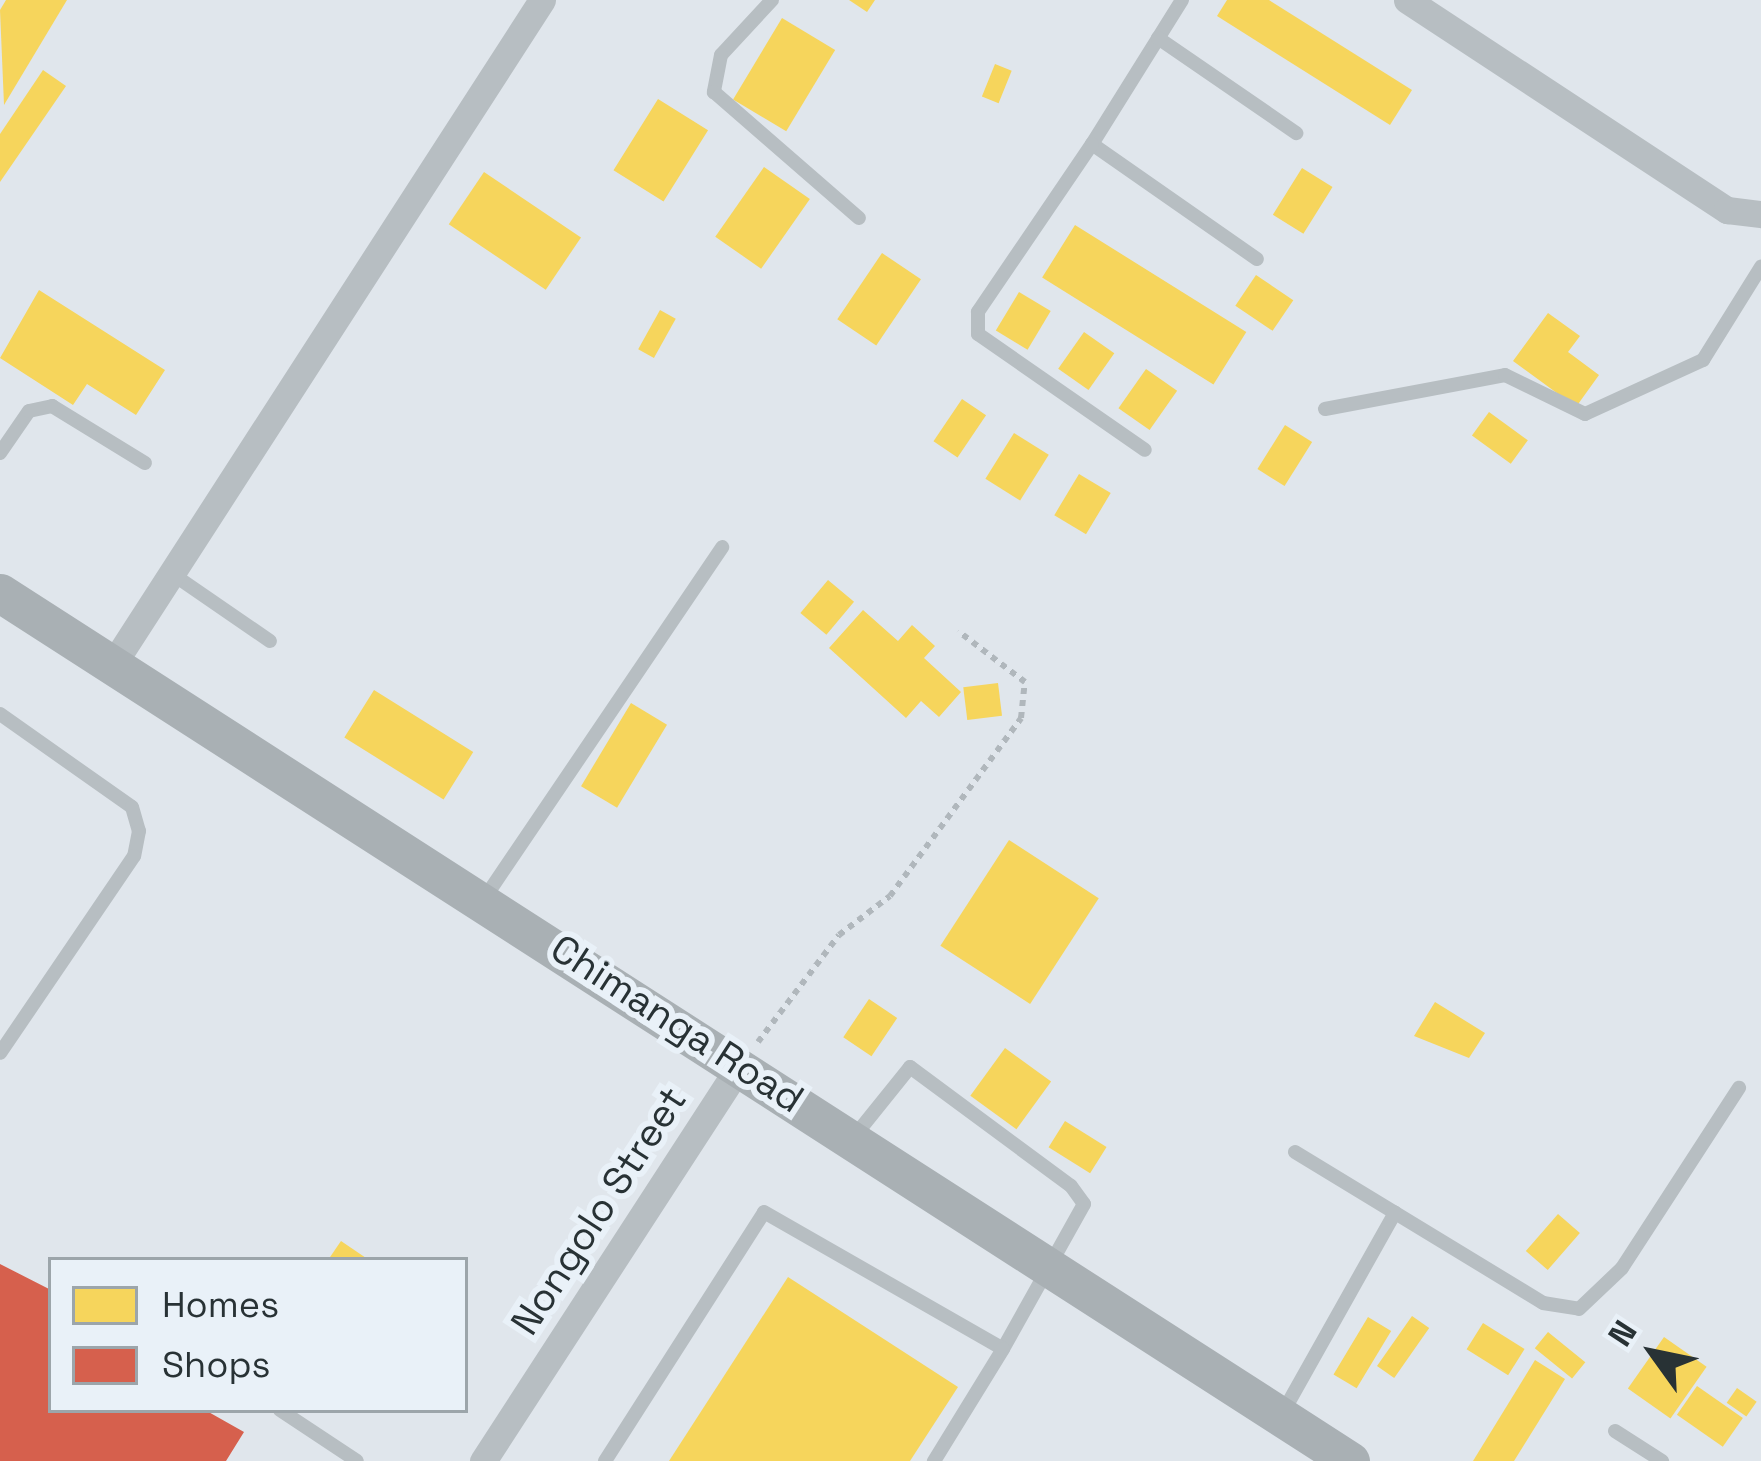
<!DOCTYPE html>
<html>
<head>
<meta charset="utf-8">
<style>
	body { margin:0 }
	#map { position:relative; width:1761px; height:1461px; overflow:hidden; background:#e0e6ec; font-family:"Space Grotesk",sans-serif }
	div>[style] { position:absolute }
	.homes>* { inset:0; background:#f6d55c; transform-origin:0 0 }
	.shops>* { inset:0; background:#d6604d }
	.path>* { height:6px; margin-top:-3px; transform-origin:0; background:repeating-linear-gradient(90deg,#b0b7bc 0 6px,transparent 0 12px) }
	.lane>* { height:14px; margin:-7px; padding:0 7px; transform-origin:7px; border-radius:7px; background:#b7bec2 }
	.street>* { height:27px; margin:-13.5px; padding:0 13.5px; transform-origin:13.5px; border-radius:13.5px; background:#b7bec2 }
	.secondary>* { height:39px; margin:-19.5px; padding:0 19.5px; transform-origin:19.5px; border-radius:19.5px; background:#a9b0b4 }
	span { translate:-50% -50%; white-space:nowrap; text-align:center; line-height:1.15; -webkit-text-stroke:12px #e9f1f8; paint-order:stroke }
	.street-label { font-size:39px; color:#283235 }
	.legend { position:absolute; left:48px; top:1257px; width:420px; height:156px; box-sizing:border-box; background:#e9f1f8; border:3px solid #9ca5aa; margin:0; padding:15px 21px; list-style:none; font-size:36px; color:#283235 }
	.legend li { display:flex; align-items:center; gap:24px; height:60px }
	.legend b { width:60px; border:3px solid #9ca5aa }
	.north { position:absolute; left:1593px; top:1293px; width:120px; height:120px; -webkit-text-stroke:9px #e9f1f8; paint-order:stroke; rotate:303deg; font-size:33px; font-weight:700; line-height:48px; text-align:center; color:#283235 }
	.north::after { content:''; display:block; margin:auto; width:42px; height:54px; background:#283235; clip-path:polygon(50% 0,100% 100%,50% 72%,0 100%) }
</style>
</head>
<body>
<div id="map">
	<div class="homes">
		<div style="clip-path:polygon(6px 0,67px 0,4px 105px,0 10px)"></div>
		<div style="clip-path:polygon(849px 0,875px 0,867px 12px)"></div>
		<div style="clip-path:polygon(1227px 0,1269px 0,1412px 90px,1390px 125px,1217px 16px)"></div>
		<div style="left:782px;top:18px;width:62px;height:95px;rotate:31deg"></div>
		<div style="left:995px;top:64px;width:18px;height:35px;rotate:22deg"></div>
		<div style="clip-path:polygon(43px 70px,66px 86px,0 182px,0 134px)"></div>
		<div style="left:658px;top:99px;width:59px;height:84px;rotate:32deg"></div>
		<div style="left:764px;top:167px;width:56px;height:85px;rotate:35deg"></div>
		<div style="left:1302px;top:168px;width:36px;height:55px;rotate:32deg"></div>
		<div style="left:484px;top:172px;width:117px;height:63px;rotate:34deg"></div>
		<div style="left:1075px;top:225px;width:202px;height:62px;rotate:32deg"></div>
		<div style="left:882px;top:253px;width:47px;height:80px;rotate:34deg"></div>
		<div style="left:1256px;top:275px;width:45px;height:37px;rotate:34deg"></div>
		<div style="clip-path:polygon(39px 290px,165px 370px,136px 415px,87px 384px,73px 405px,0 358px)"></div>
		<div style="left:1019px;top:292px;width:37px;height:45px;rotate:31deg"></div>
		<div style="left:660px;top:310px;width:18px;height:45px;rotate:29deg"></div>
		<div style="clip-path:polygon(1548px 313px,1580px 336px,1568px 352px,1599px 375px,1576px 407px,1513px 361px)"></div>
		<div style="left:1084px;top:332px;width:37px;height:45px;rotate:35deg"></div>
		<div style="left:1146px;top:369px;width:38px;height:48px;rotate:35deg"></div>
		<div style="left:962px;top:399px;width:29px;height:51px;rotate:34deg"></div>
		<div style="left:1489px;top:412px;width:48px;height:29px;rotate:36deg"></div>
		<div style="left:1285px;top:425px;width:32px;height:52px;rotate:32deg"></div>
		<div style="left:1014px;top:433px;width:41px;height:54px;rotate:32deg"></div>
		<div style="left:1079px;top:474px;width:37px;height:48px;rotate:31deg"></div>
		<div style="left:828px;top:580px;width:34px;height:43px;rotate:40deg"></div>
		<div style="clip-path:polygon(863px 610px,898px 641px,912px 625px,935px 646px,924px 658px,961px 692px,939px 717px,921px 701px,906px 718px,829px 648px)"></div>
		<div style="left:998px;top:683px;width:33px;height:35px;rotate:83deg"></div>
		<div style="left:374px;top:690px;width:117px;height:56px;rotate:32deg"></div>
		<div style="left:631px;top:703px;width:42px;height:97px;rotate:31deg"></div>
		<div style="left:1009px;top:840px;width:107px;height:126px;rotate:33deg"></div>
		<div style="left:869px;top:999px;width:34px;height:46px;rotate:34deg"></div>
		<div style="clip-path:polygon(1435px 1002px,1485px 1033px,1469px 1058px,1414px 1036px)"></div>
		<div style="left:1005px;top:1048px;width:57px;height:59px;rotate:36deg"></div>
		<div style="left:1065px;top:1121px;width:49px;height:31px;rotate:32deg"></div>
		<div style="left:1558px;top:1214px;width:29px;height:49px;rotate:41deg"></div>
		<div style="clip-path:polygon(341px 1241px,369px 1260px,328px 1260px)"></div>
		<div style="clip-path:polygon(788px 1277px,958px 1387px,910px 1461px,669px 1461px)"></div>
		<div style="left:1412px;top:1316px;width:21px;height:61px;rotate:35deg"></div>
		<div style="left:1368px;top:1317px;width:27px;height:67px;rotate:31deg"></div>
		<div style="left:1483px;top:1323px;width:49px;height:31px;rotate:32deg"></div>
		<div style="left:1548px;top:1332px;width:48px;height:21px;rotate:39deg"></div>
		<div style="left:1664px;top:1337px;width:52px;height:63px;rotate:35deg"></div>
		<div style="clip-path:polygon(1535px 1360px,1565px 1379px,1514px 1461px,1473px 1461px)"></div>
		<div style="left:1697px;top:1386px;width:56px;height:35px;rotate:35deg"></div>
		<div style="left:1737px;top:1388px;width:24px;height:18px;rotate:35deg"></div>
	</div>
	<div class="shops">
		<div style="clip-path:polygon(0 1264px,51px 1290px,51px 1410px,205px 1410px,244px 1432px,226px 1461px,0 1461px)"></div>
	</div>
	<div class="path">
		<div style="left:758px;top:1042px;width:134px;rotate:-52.9deg"></div>
		<div style="left:839px;top:935px;width:64px;rotate:-37.4deg"></div>
		<div style="left:890px;top:896px;width:221px;rotate:-53.6deg"></div>
		<div style="left:1021px;top:718px;width:36px;rotate:-84deg"></div>
		<div style="left:1025px;top:682px;width:84px;rotate:-142.7deg"></div>
	</div>
	<div class="lane">
		<div style="left:772px;top:0;width:75px;rotate:132.8deg"></div>
		<div style="left:721px;top:55px;width:38px;rotate:101deg"></div>
		<div style="left:714px;top:92px;width:192px;rotate:41deg"></div>
		<div style="left:1182px;top:0;width:170px;rotate:122deg"></div>
		<div style="left:1092px;top:144px;width:201px;rotate:34.9deg"></div>
		<div style="left:1158px;top:38px;width:168px;rotate:34.5deg"></div>
		<div style="left:1092px;top:144px;width:203px;rotate:124.2deg"></div>
		<div style="left:978px;top:312px;width:22px;rotate:90deg"></div>
		<div style="left:978px;top:334px;width:203px;rotate:34.8deg"></div>
		<div style="left:1325px;top:409px;width:183px;rotate:-10.7deg"></div>
		<div style="left:1505px;top:375px;width:89px;rotate:26deg"></div>
		<div style="left:1585px;top:414px;width:130px;rotate:-24.6deg"></div>
		<div style="left:1703px;top:360px;width:110px;rotate:-58.1deg"></div>
		<div style="left:0;top:453px;width:51px;rotate:-55.4deg"></div>
		<div style="left:29px;top:411px;width:24px;rotate:-12deg"></div>
		<div style="left:52px;top:406px;width:109px;rotate:31.5deg"></div>
		<div style="left:171px;top:573px;width:120px;rotate:34.5deg"></div>
		<div style="left:0;top:714px;width:161px;rotate:35.2deg"></div>
		<div style="left:132px;top:807px;width:25px;rotate:74deg"></div>
		<div style="left:139px;top:831px;width:25px;rotate:101deg"></div>
		<div style="left:134px;top:856px;width:238px;rotate:124.2deg"></div>
		<div style="left:484px;top:899px;width:425px;rotate:-55.9deg"></div>
		<div style="left:853px;top:1138px;width:91px;rotate:-51.2deg"></div>
		<div style="left:910px;top:1067px;width:200px;rotate:36.5deg"></div>
		<div style="left:1071px;top:1186px;width:22px;rotate:54deg"></div>
		<div style="left:1084px;top:1204px;width:166px;rotate:119.2deg"></div>
		<div style="left:1295px;top:1152px;width:290px;rotate:31.3deg"></div>
		<div style="left:1543px;top:1303px;width:36px;rotate:9deg"></div>
		<div style="left:1579px;top:1309px;width:59px;rotate:-43.6deg"></div>
		<div style="left:1622px;top:1268px;width:215px;rotate:-57deg"></div>
		<div style="left:280px;top:1410px;width:92px;rotate:33.5deg"></div>
		<div style="left:1282px;top:1414px;width:231px;rotate:-60.7deg"></div>
		<div style="left:1615px;top:1431px;width:56px;rotate:32.6deg"></div>
		<div style="left:605px;top:1461px;width:295px;rotate:-57.4deg"></div>
		<div style="left:764px;top:1212px;width:275px;rotate:29.8deg"></div>
		<div style="left:1003px;top:1349px;width:132px;rotate:121.6deg"></div>
	</div>
	<div class="street">
		<div style="left:1407px;top:0;width:383px;rotate:33.3deg"></div>
		<div style="left:1727px;top:210px;width:34px;rotate:7deg"></div>
		<div style="left:115px;top:661px;width:787px;rotate:-57.14deg"></div>
		<div style="left:483px;top:1461px;width:473px;rotate:-57deg"></div>
	</div>
	<div class="secondary">
		<div style="left:0;top:593px;width:1605px;rotate:32.74deg"></div>
	</div>
	<div class="street-label">
		<span style="left:677px;top:1024px;rotate:33deg">Chimanga Road</span>
		<span style="left:599px;top:1211px;rotate:-57deg">Nongolo Street</span>
	</div>
	<ul class="legend">
	<li><b style="height:33px;background:#f6d55c"></b>Homes</li>
	<li><b style="height:33px;background:#d6604d"></b>Shops</li>
	</ul>
	<div class="north">N</div>
</div>
</body>
</html>
